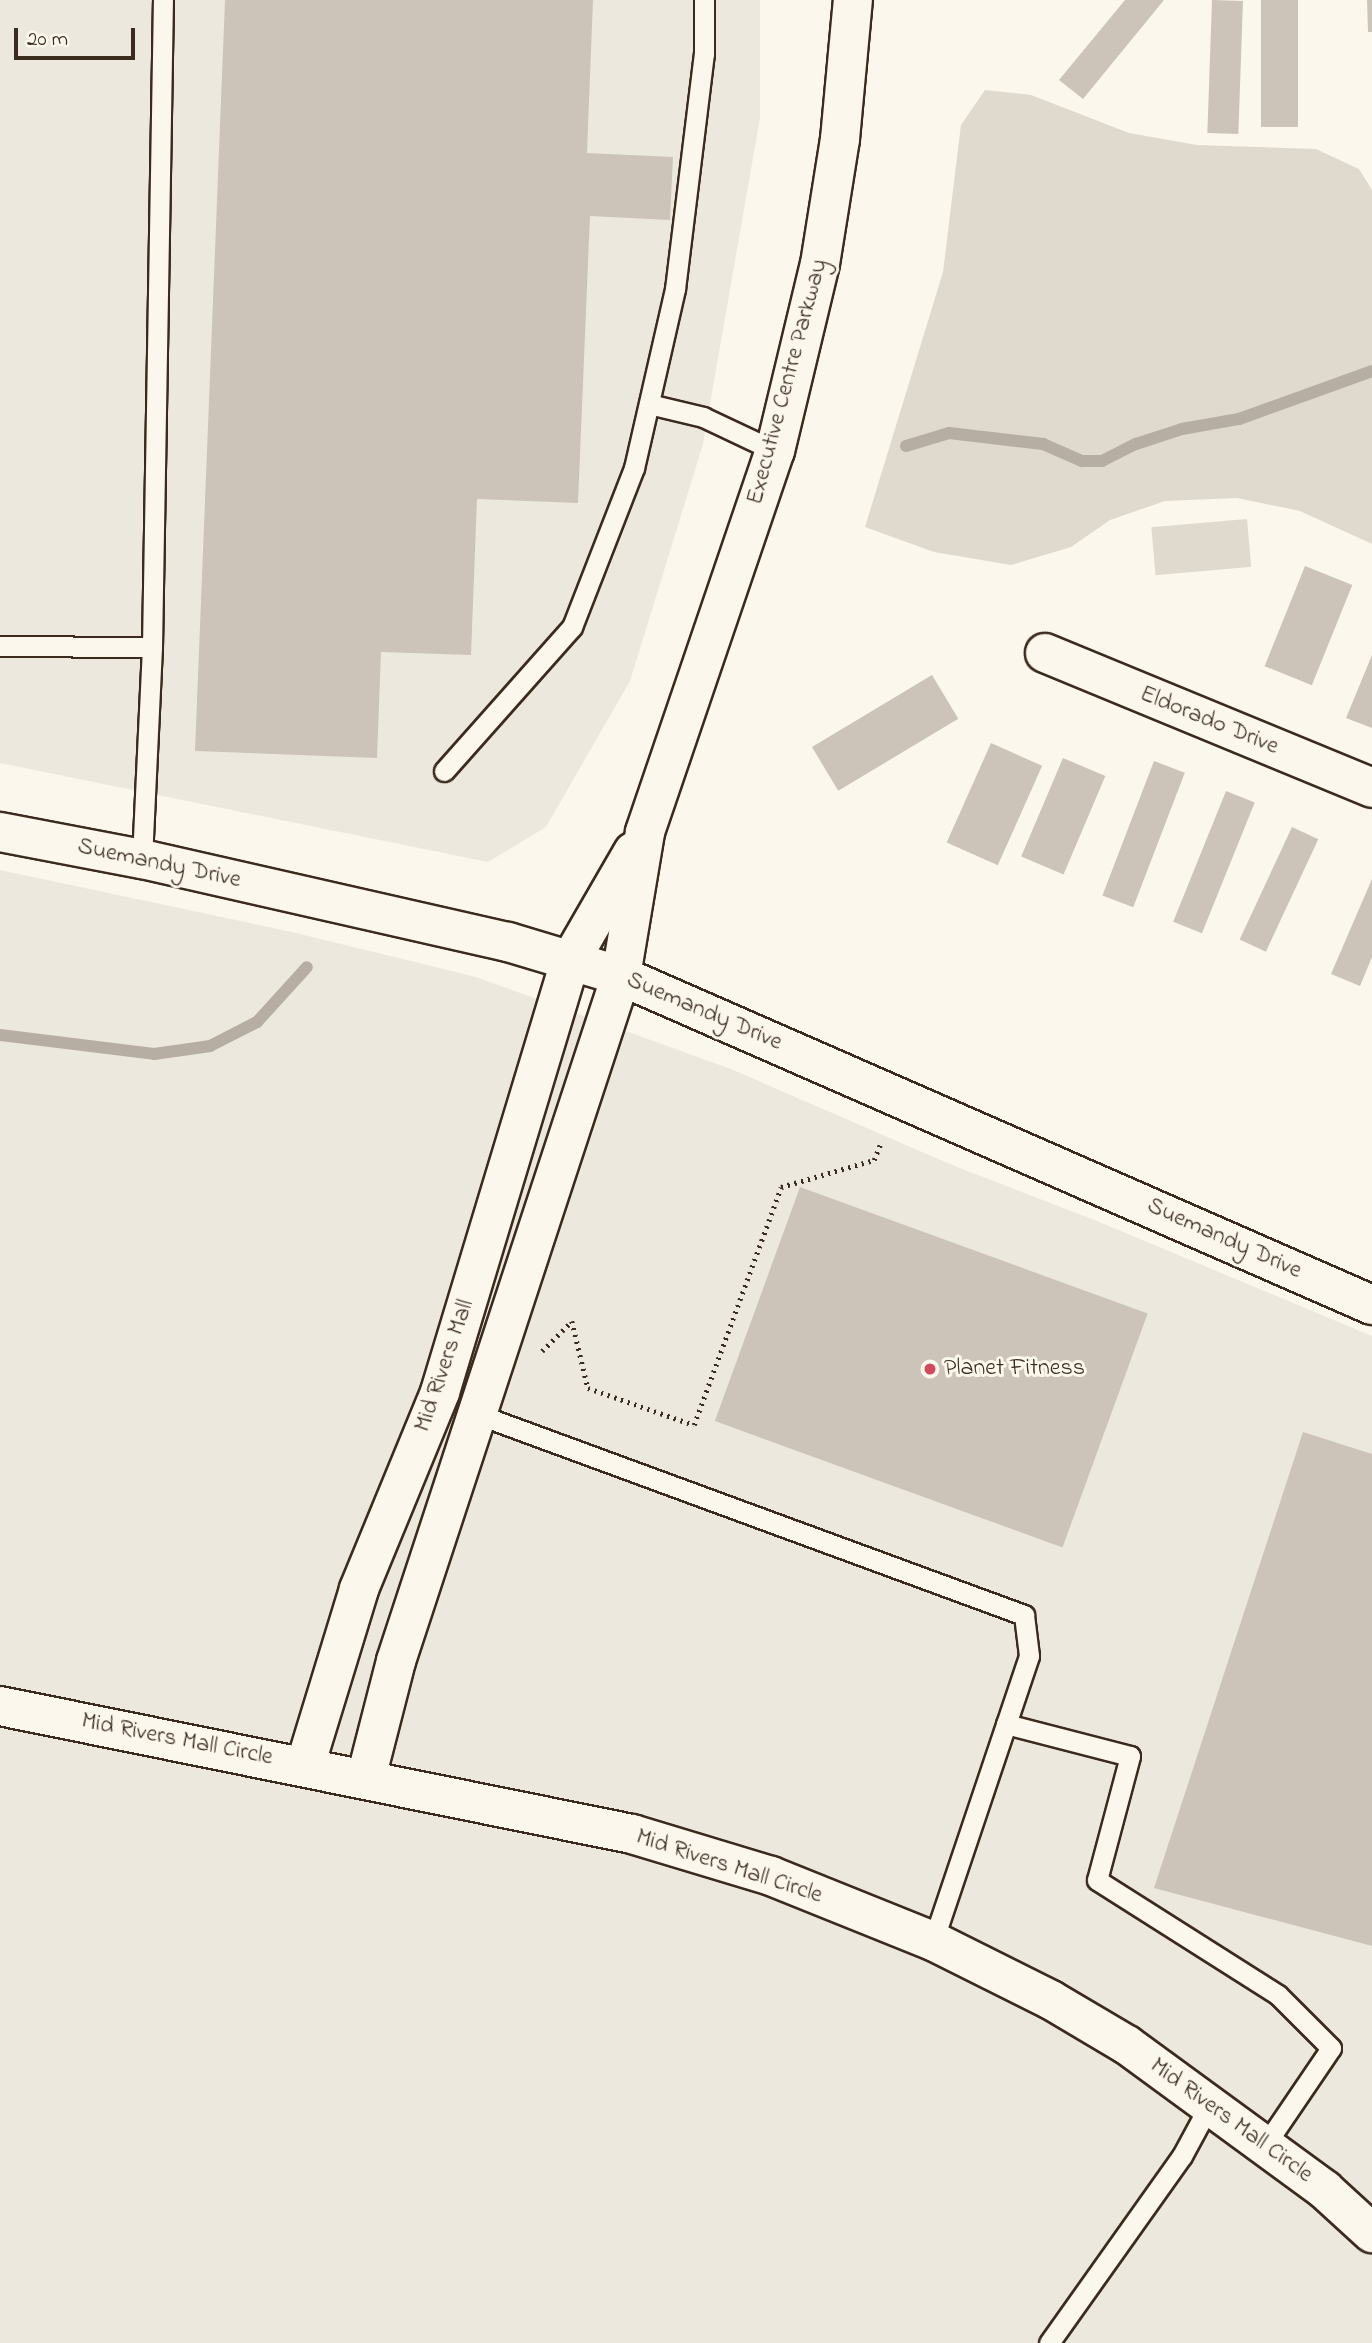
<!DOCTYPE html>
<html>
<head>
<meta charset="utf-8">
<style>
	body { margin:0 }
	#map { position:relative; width:1372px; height:2343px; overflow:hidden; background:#fbf7ec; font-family:"Indie Flower",sans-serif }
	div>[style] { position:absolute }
	.built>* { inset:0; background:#ede8dd }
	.green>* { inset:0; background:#dfd9ce; transform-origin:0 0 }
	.stream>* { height:12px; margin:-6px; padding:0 6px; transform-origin:6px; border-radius:6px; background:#b6aea2 }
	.building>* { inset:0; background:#ccc4b9; transform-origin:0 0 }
	.path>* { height:4.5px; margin-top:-2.25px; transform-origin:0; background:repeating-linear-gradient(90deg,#3b2a1e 0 2px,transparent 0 7px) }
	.roads { filter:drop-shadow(2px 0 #3b2a1e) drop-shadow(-2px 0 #3b2a1e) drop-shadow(0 2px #3b2a1e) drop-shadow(0 -2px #3b2a1e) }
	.service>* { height:19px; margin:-9.5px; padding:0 9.5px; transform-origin:9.5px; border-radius:9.5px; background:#fbf7ec }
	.minor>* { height:38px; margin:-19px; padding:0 19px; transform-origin:19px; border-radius:19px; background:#fbf7ec }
	.tertiary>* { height:38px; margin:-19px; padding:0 19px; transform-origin:19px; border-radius:19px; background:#fbf7ec }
	.dots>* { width:19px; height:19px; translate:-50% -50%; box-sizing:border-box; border:4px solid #fbf7ec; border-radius:50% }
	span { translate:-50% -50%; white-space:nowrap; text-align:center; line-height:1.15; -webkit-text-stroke:6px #fbf7ec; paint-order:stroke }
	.street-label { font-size:24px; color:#3b2a1e }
	.poi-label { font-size:24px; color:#3b2a1e }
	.left { translate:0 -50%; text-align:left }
	.scale { position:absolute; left:14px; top:28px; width:121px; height:32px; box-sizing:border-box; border:4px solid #3b2a1e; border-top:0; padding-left:9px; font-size:21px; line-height:24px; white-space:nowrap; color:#3b2a1e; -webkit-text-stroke:5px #fbf7ec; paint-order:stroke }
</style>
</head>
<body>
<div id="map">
	<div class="built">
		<div style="clip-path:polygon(0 0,760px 0,760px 118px,703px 444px,630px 681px,546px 827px,488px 862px,0 763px)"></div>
		<div style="clip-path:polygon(0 870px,292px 932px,476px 977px,731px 1069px,952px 1165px,1097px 1221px,1372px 1336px,1372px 2343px,0 2343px)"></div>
	</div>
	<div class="green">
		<div style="clip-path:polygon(985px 90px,1031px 95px,1129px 133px,1197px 145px,1316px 149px,1359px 169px,1372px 190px,1372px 544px,1300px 511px,1237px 498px,1165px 501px,1110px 520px,1071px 547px,1011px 565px,934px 552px,865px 527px,943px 272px,961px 125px)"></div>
		<div style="left:1247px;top:519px;width:48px;height:96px;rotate:85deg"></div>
	</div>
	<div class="stream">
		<div style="left:906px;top:446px;width:45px;rotate:-16.8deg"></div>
		<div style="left:949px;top:433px;width:95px;rotate:6.7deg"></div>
		<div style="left:1043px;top:444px;width:43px;rotate:23.6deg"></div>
		<div style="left:1082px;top:461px;width:20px"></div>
		<div style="left:1102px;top:461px;width:38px;rotate:-27deg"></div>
		<div style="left:1136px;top:444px;width:48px;rotate:-18.1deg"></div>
		<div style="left:1182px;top:429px;width:58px;rotate:-10deg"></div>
		<div style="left:1239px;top:419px;width:141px;rotate:-19.8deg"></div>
		<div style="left:0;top:1035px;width:155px;rotate:7deg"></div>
		<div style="left:154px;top:1054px;width:57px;rotate:-8.1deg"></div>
		<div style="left:210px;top:1046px;width:53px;rotate:-27.1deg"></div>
		<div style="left:257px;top:1022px;width:74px;rotate:-47.7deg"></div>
	</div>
	<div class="building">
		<div style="clip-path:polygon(225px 0,593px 0,587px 153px,673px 157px,670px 220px,590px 216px,578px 503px,477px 499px,471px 655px,381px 652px,377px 758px,195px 751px)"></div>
		<div style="clip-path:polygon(1125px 0,1164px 0,1083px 99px,1059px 80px)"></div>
		<div style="left:1212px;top:0;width:31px;height:133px;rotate:2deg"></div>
		<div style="left:1261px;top:0;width:37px;height:127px"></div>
		<div style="clip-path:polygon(1367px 0,1372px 0,1372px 32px,1368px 32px)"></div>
		<div style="left:1305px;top:566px;width:51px;height:108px;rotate:22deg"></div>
		<div style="clip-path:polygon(1372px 655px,1372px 728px,1346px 718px)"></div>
		<div style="left:932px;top:675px;width:51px;height:140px;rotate:59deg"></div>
		<div style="left:991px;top:743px;width:56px;height:109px;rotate:24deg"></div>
		<div style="left:1063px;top:758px;width:46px;height:107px;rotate:23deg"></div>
		<div style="left:1154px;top:761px;width:33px;height:144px;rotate:21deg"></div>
		<div style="left:1226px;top:791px;width:31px;height:141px;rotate:22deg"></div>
		<div style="left:1292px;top:827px;width:29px;height:124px;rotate:25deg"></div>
		<div style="clip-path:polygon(1372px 879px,1372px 957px,1360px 986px,1331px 974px)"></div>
		<div style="left:800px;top:1187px;width:370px;height:249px;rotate:20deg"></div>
		<div style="clip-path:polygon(1303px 1432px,1372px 1454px,1372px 1946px,1154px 1888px)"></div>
	</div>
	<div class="path">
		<div style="left:542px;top:1351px;width:42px;rotate:-45deg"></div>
		<div style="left:572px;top:1321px;width:69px;rotate:76.6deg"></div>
		<div style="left:588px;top:1388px;width:112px;rotate:19.2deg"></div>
		<div style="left:694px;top:1425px;width:253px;rotate:-69.9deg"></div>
		<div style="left:781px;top:1187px;width:97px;rotate:-16.2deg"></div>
		<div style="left:874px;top:1160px;width:16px;rotate:-68deg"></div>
	</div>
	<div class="roads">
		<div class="service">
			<div style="left:649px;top:404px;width:56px;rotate:13.5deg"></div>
			<div style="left:703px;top:417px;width:80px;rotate:25.3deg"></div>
			<div style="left:0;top:646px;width:152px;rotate:0.4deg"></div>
			<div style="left:444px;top:771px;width:193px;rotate:-48.4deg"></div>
			<div style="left:572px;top:627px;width:171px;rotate:-68.7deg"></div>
			<div style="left:634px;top:468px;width:184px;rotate:-77.1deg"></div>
			<div style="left:675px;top:289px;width:237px;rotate:-83deg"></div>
			<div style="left:704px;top:54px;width:54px;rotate:-90deg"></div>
			<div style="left:142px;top:859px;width:212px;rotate:-87.3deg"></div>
			<div style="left:152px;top:647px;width:647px;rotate:-89.03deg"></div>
			<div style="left:477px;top:1414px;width:583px;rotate:20.18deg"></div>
			<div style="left:1024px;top:1615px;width:41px;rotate:83deg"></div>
			<div style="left:1029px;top:1656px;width:301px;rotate:108.6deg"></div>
			<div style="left:1006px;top:1724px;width:128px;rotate:14.5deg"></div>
			<div style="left:1130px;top:1756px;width:128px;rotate:104.9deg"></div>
			<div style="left:1097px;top:1880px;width:214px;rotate:32.4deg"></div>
			<div style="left:1278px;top:1995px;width:75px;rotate:45deg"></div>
			<div style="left:1331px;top:2048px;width:117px;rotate:124.2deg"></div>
			<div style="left:1049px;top:2343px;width:229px;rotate:-54.6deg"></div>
			<div style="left:1182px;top:2156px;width:59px;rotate:-61.7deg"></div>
		</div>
		<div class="minor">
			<div style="left:1045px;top:653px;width:354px;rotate:22.4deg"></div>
			<div style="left:0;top:1706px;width:645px;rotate:11.45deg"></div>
			<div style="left:632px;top:1834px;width:145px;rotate:16.8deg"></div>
			<div style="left:771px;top:1876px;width:175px;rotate:21.9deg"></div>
			<div style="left:933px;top:1941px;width:132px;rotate:26.6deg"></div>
			<div style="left:1051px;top:2000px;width:88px;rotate:30.6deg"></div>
			<div style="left:1127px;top:2045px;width:245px;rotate:36.2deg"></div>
			<div style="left:1325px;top:2190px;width:64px;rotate:42.5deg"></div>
			<div style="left:305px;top:1766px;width:185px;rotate:-73deg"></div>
			<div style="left:359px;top:1589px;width:213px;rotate:-67.6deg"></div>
			<div style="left:440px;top:1392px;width:450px;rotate:-73.2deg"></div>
			<div style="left:366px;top:1778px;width:121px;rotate:-75.6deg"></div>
			<div style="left:396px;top:1661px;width:721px;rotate:-71.82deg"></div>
		</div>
		<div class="tertiary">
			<div style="left:0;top:832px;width:145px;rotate:10.8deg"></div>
			<div style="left:142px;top:859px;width:375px;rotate:12.8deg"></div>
			<div style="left:508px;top:942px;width:118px;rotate:16.7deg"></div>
			<div style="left:621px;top:976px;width:820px;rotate:23.66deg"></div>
			<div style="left:570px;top:961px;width:126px;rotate:-60deg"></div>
			<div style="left:621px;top:976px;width:146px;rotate:-80.5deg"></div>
			<div style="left:645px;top:832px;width:403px;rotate:-71.2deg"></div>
			<div style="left:775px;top:451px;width:192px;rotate:-76.5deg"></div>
			<div style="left:820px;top:264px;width:127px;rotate:-80.9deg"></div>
			<div style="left:840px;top:139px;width:140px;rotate:-84.7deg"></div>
		</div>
	</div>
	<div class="dots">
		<div style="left:930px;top:1369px;background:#d1495b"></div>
	</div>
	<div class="street-label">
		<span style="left:788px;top:382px;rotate:-75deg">Executive Centre Parkway</span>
		<span style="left:1209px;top:721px;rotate:22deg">Eldorado Drive</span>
		<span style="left:159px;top:864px;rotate:12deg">Suemandy Drive</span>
		<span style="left:704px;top:1012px;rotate:23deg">Suemandy Drive</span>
		<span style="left:1224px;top:1239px;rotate:24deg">Suemandy Drive</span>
		<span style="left:445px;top:1366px;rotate:-71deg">Mid Rivers Mall</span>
		<span style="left:177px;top:1740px;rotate:11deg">Mid Rivers Mall Circle</span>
		<span style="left:729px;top:1867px;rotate:18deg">Mid Rivers Mall Circle</span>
		<span style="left:1231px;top:2121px;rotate:36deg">Mid Rivers Mall Circle</span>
	</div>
	<div class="poi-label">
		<span class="left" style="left:944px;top:1369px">Planet Fitness</span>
	</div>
	<div class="scale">20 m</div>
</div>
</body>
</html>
